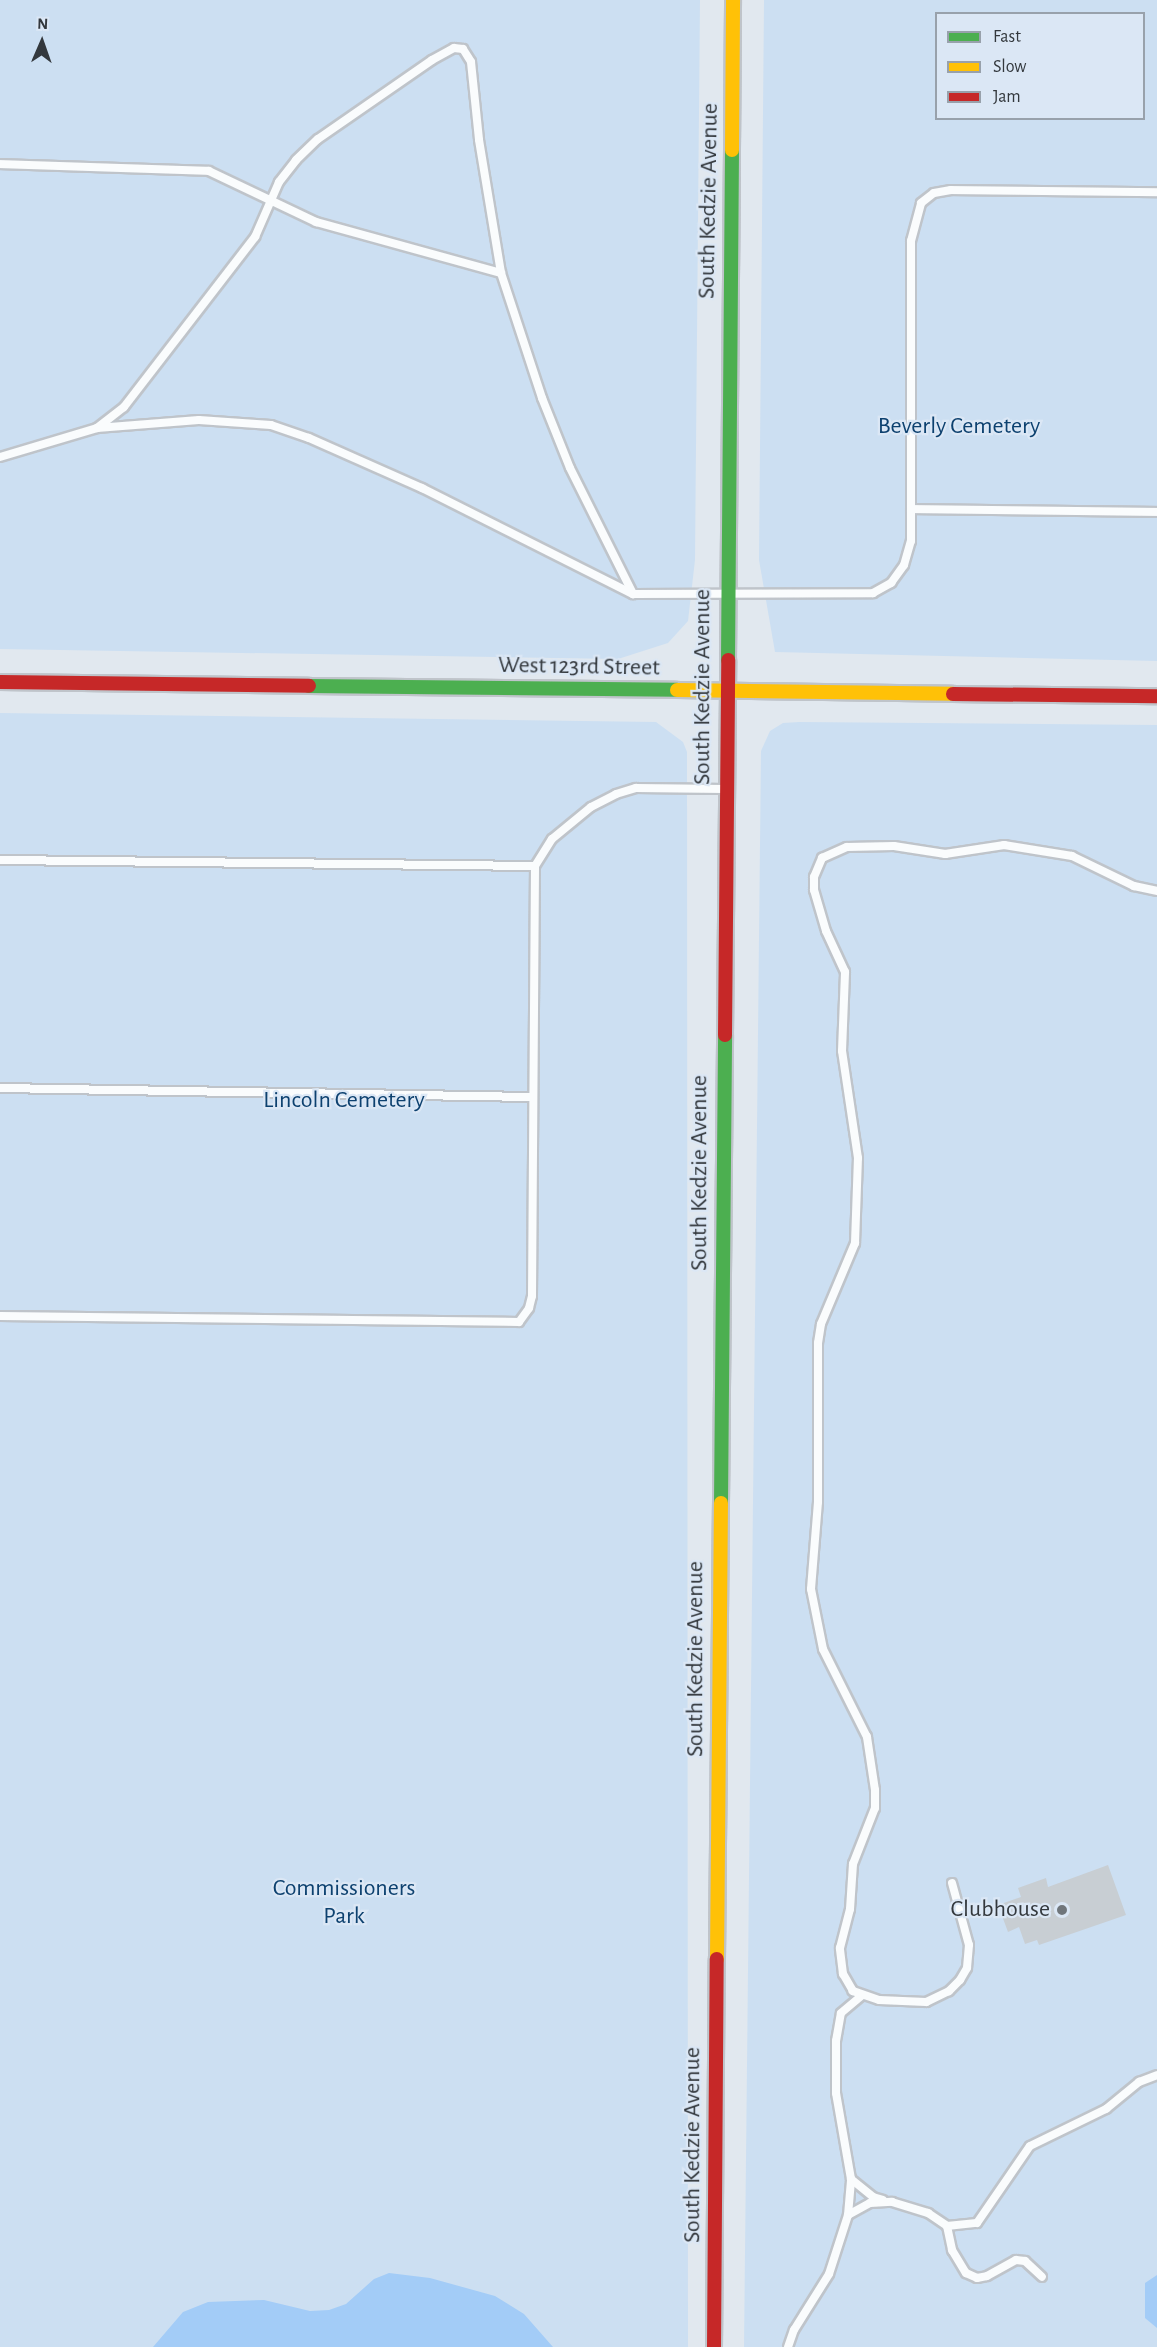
<!DOCTYPE html>
<html>
<head>
<meta charset="utf-8">
<style>
	body { margin:0 }
	#map { position:relative; width:1157px; height:2347px; overflow:hidden; background:#e1e8ef; font-family:"Alegreya Sans",sans-serif }
	div>[style] { position:absolute }
	.green>* { inset:0; background:#ccdff2 }
	.water>* { inset:0; background:#a3ccf7 }
	.building>* { inset:0; background:#c8ced3 }
	.roads { filter:drop-shadow(2px 0 #bfc4ca) drop-shadow(-2px 0 #bfc4ca) drop-shadow(0 2px #bfc4ca) drop-shadow(0 -2px #bfc4ca) }
	.lane>* { height:8px; margin:-4px; padding:0 4px; transform-origin:4px; border-radius:4px; background:#fafcfd }
	.fast>* { height:14px; margin:-7px; padding:0 7px; transform-origin:7px; border-radius:7px; background:#4caf50 }
	.slow>* { height:14px; margin:-7px; padding:0 7px; transform-origin:7px; border-radius:7px; background:#ffc107 }
	.jam>* { height:14px; margin:-7px; padding:0 7px; transform-origin:7px; border-radius:7px; background:#c62828 }
	.dots>* { width:16px; height:16px; translate:-50% -50%; box-sizing:border-box; border:3px solid #dbe7f5; border-radius:50% }
	span { translate:-50% -50%; white-space:nowrap; text-align:center; line-height:1.15; -webkit-text-stroke:4.5px #dbe7f5; paint-order:stroke }
	.street-label { font-size:24px; color:#33383d }
	.park-label { font-size:24px; color:#0d416f }
	.poi-label { font-size:24px; color:#33383d }
	.right { translate:-100% -50%; text-align:right }
	.legend { position:absolute; left:935px; top:12px; width:210px; height:108px; box-sizing:border-box; background:#dbe7f5; border:2px solid #98a1ab; margin:0; padding:8px 10px; list-style:none; font-size:18px; color:#33383d }
	.legend li { display:flex; align-items:center; gap:12px; height:30px }
	.legend b { width:30px; border:2px solid #98a1ab }
	.north { position:absolute; left:12px; top:12px; width:60px; height:60px; -webkit-text-stroke:4px #dbe7f5; paint-order:stroke; rotate:2deg; font-size:16px; font-weight:700; line-height:24px; text-align:center; color:#33383d }
	.north::after { content:''; display:block; margin:auto; width:21px; height:27px; background:#33383d; clip-path:polygon(50% 0,100% 100%,50% 72%,0 100%) }
</style>
</head>
<body>
<div id="map">
	<div class="green">
		<div style="clip-path:polygon(0 0,700px 0,695px 560px,688px 621px,668px 643px,618px 659px,0 649px)"></div>
		<div style="clip-path:polygon(evenodd,764px 0,1157px 0,1157px 661px,775px 652px,759px 560px,764px 0,936px 14px,1144px 14px,1144px 118px,936px 118px,936px 14px)"></div>
		<div style="clip-path:polygon(0 713px,656px 722px,683px 742px,687px 752px,688px 2347px,0 2347px)"></div>
		<div style="clip-path:polygon(799px 722px,1157px 725px,1157px 2347px,744px 2347px,761px 751px,770px 731px,783px 723px)"></div>
	</div>
	<div class="water">
		<div style="clip-path:polygon(389px 2273px,430px 2278px,495px 2296px,524px 2314px,553px 2347px,153px 2347px,183px 2312px,208px 2302px,264px 2300px,310px 2311px,329px 2310px,346px 2304px,374px 2279px)"></div>
		<div style="clip-path:polygon(1157px 2275px,1157px 2328px,1145px 2318px,1145px 2283px)"></div>
	</div>
	<div class="building">
		<div style="clip-path:polygon(1108px 1865px,1126px 1915px,1039px 1945px,1037px 1940px,1025px 1944px,1019px 1927px,1008px 1932px,998px 1905px,1021px 1897px,1018px 1888px,1046px 1878px,1048px 1887px)"></div>
	</div>
	<div class="roads">
		<div class="lane">
			<div style="left:0;top:164px;width:209px;rotate:1.9deg"></div>
			<div style="left:209px;top:171px;width:119px;rotate:25.5deg"></div>
			<div style="left:316px;top:222px;width:192px;rotate:15.4deg"></div>
			<div style="left:97px;top:428px;width:102px;rotate:-4.5deg"></div>
			<div style="left:199px;top:420px;width:72px;rotate:4deg"></div>
			<div style="left:271px;top:425px;width:40px;rotate:18.9deg"></div>
			<div style="left:309px;top:438px;width:124px;rotate:23.9deg"></div>
			<div style="left:422px;top:488px;width:236px;rotate:26.7deg"></div>
			<div style="left:633px;top:594px;width:240px;rotate:-0.2deg"></div>
			<div style="left:873px;top:593px;width:21px;rotate:-29deg"></div>
			<div style="left:891px;top:583px;width:22px;rotate:-54deg"></div>
			<div style="left:904px;top:565px;width:25px;rotate:-74deg"></div>
			<div style="left:911px;top:541px;width:300px;rotate:-90deg"></div>
			<div style="left:911px;top:241px;width:39px;rotate:-75deg"></div>
			<div style="left:921px;top:203px;width:16px;rotate:-38deg"></div>
			<div style="left:934px;top:193px;width:17px;rotate:-10deg"></div>
			<div style="left:951px;top:190px;width:206px;rotate:0.6deg"></div>
			<div style="left:0;top:457px;width:101px;rotate:-16.6deg"></div>
			<div style="left:97px;top:428px;width:34px;rotate:-38deg"></div>
			<div style="left:124px;top:407px;width:215px;rotate:-52.4deg"></div>
			<div style="left:255px;top:237px;width:60px;rotate:-66.4deg"></div>
			<div style="left:279px;top:182px;width:28px;rotate:-52deg"></div>
			<div style="left:296px;top:160px;width:30px;rotate:-44deg"></div>
			<div style="left:318px;top:139px;width:139px;rotate:-34.7deg"></div>
			<div style="left:432px;top:60px;width:25px;rotate:-29deg"></div>
			<div style="left:454px;top:48px;width:9px;rotate:6deg"></div>
			<div style="left:463px;top:49px;width:15px;rotate:58deg"></div>
			<div style="left:471px;top:62px;width:78px;rotate:84.1deg"></div>
			<div style="left:479px;top:140px;width:135px;rotate:80.6deg"></div>
			<div style="left:501px;top:273px;width:132px;rotate:71.8deg"></div>
			<div style="left:542px;top:398px;width:75px;rotate:68.2deg"></div>
			<div style="left:570px;top:468px;width:141px;rotate:63.4deg"></div>
			<div style="left:911px;top:509px;width:246px;rotate:0.7deg"></div>
			<div style="left:0;top:860px;width:535px;rotate:0.64deg"></div>
			<div style="left:0;top:1088px;width:533px;rotate:0.97deg"></div>
			<div style="left:0;top:1316px;width:519px;rotate:0.66deg"></div>
			<div style="left:519px;top:1322px;width:17px;rotate:-54deg"></div>
			<div style="left:529px;top:1308px;width:12px;rotate:-76deg"></div>
			<div style="left:532px;top:1296px;width:430px;rotate:-89.6deg"></div>
			<div style="left:535px;top:866px;width:32px;rotate:-58deg"></div>
			<div style="left:552px;top:839px;width:50px;rotate:-39.4deg"></div>
			<div style="left:591px;top:807px;width:28px;rotate:-27deg"></div>
			<div style="left:616px;top:794px;width:21px;rotate:-17deg"></div>
			<div style="left:636px;top:788px;width:88px;rotate:0.7deg"></div>
			<div style="left:952px;top:1883px;width:64px;rotate:74.7deg"></div>
			<div style="left:969px;top:1945px;width:23px;rotate:95deg"></div>
			<div style="left:967px;top:1968px;width:14px;rotate:120deg"></div>
			<div style="left:960px;top:1980px;width:16px;rotate:135deg"></div>
			<div style="left:949px;top:1991px;width:25px;rotate:154deg"></div>
			<div style="left:926px;top:2002px;width:47px;rotate:-177.6deg"></div>
			<div style="left:879px;top:2000px;width:28px;rotate:-161deg"></div>
			<div style="left:853px;top:1991px;width:20px;rotate:-120deg"></div>
			<div style="left:843px;top:1974px;width:26px;rotate:-97deg"></div>
			<div style="left:840px;top:1948px;width:40px;rotate:-75.6deg"></div>
			<div style="left:850px;top:1909px;width:45px;rotate:-86.2deg"></div>
			<div style="left:853px;top:1864px;width:60px;rotate:-68.6deg"></div>
			<div style="left:875px;top:1808px;width:18px;rotate:-90deg"></div>
			<div style="left:875px;top:1790px;width:54px;rotate:-98.6deg"></div>
			<div style="left:867px;top:1737px;width:98px;rotate:-116.6deg"></div>
			<div style="left:823px;top:1649px;width:61px;rotate:-101.3deg"></div>
			<div style="left:811px;top:1589px;width:87px;rotate:-85.4deg"></div>
			<div style="left:818px;top:1502px;width:159px;rotate:-90deg"></div>
			<div style="left:818px;top:1343px;width:19px;rotate:-81deg"></div>
			<div style="left:821px;top:1324px;width:88px;rotate:-67.2deg"></div>
			<div style="left:855px;top:1243px;width:85px;rotate:-88deg"></div>
			<div style="left:858px;top:1158px;width:108px;rotate:-98.5deg"></div>
			<div style="left:842px;top:1051px;width:79px;rotate:-87.8deg"></div>
			<div style="left:845px;top:972px;width:45px;rotate:-114.9deg"></div>
			<div style="left:826px;top:931px;width:43px;rotate:-106.3deg"></div>
			<div style="left:814px;top:890px;width:13px;rotate:-90deg"></div>
			<div style="left:814px;top:877px;width:21px;rotate:-67deg"></div>
			<div style="left:822px;top:858px;width:27px;rotate:-24deg"></div>
			<div style="left:847px;top:847px;width:47px;rotate:-1.2deg"></div>
			<div style="left:894px;top:846px;width:52px;rotate:8.9deg"></div>
			<div style="left:945px;top:854px;width:60px;rotate:-8.7deg"></div>
			<div style="left:1004px;top:845px;width:69px;rotate:9.2deg"></div>
			<div style="left:1072px;top:856px;width:69px;rotate:25.8deg"></div>
			<div style="left:1134px;top:886px;width:24px;rotate:12deg"></div>
			<div style="left:851px;top:2179px;width:28px;rotate:39deg"></div>
			<div style="left:873px;top:2197px;width:10px;rotate:17deg"></div>
			<div style="left:848px;top:2215px;width:25px;rotate:-29deg"></div>
			<div style="left:870px;top:2203px;width:22px;rotate:-3deg"></div>
			<div style="left:892px;top:2202px;width:38px;rotate:17deg"></div>
			<div style="left:928px;top:2213px;width:23px;rotate:34deg"></div>
			<div style="left:947px;top:2226px;width:30px;rotate:-6deg"></div>
			<div style="left:977px;top:2223px;width:93px;rotate:-55.5deg"></div>
			<div style="left:1030px;top:2146px;width:85px;rotate:-26deg"></div>
			<div style="left:1106px;top:2109px;width:43px;rotate:-39.3deg"></div>
			<div style="left:1139px;top:2082px;width:19px;rotate:-21deg"></div>
			<div style="left:947px;top:2226px;width:25px;rotate:78deg"></div>
			<div style="left:952px;top:2250px;width:27px;rotate:59deg"></div>
			<div style="left:966px;top:2273px;width:12px;rotate:24deg"></div>
			<div style="left:977px;top:2278px;width:10px;rotate:-11deg"></div>
			<div style="left:987px;top:2276px;width:33px;rotate:-29deg"></div>
			<div style="left:1016px;top:2260px;width:9px;rotate:6deg"></div>
			<div style="left:1025px;top:2261px;width:23px;rotate:43deg"></div>
			<div style="left:788px;top:2347px;width:18px;rotate:-71deg"></div>
			<div style="left:794px;top:2330px;width:66px;rotate:-58deg"></div>
			<div style="left:829px;top:2274px;width:62px;rotate:-72.1deg"></div>
			<div style="left:848px;top:2215px;width:36px;rotate:-85deg"></div>
			<div style="left:851px;top:2179px;width:87px;rotate:-99.9deg"></div>
			<div style="left:836px;top:2093px;width:52px;rotate:-90deg"></div>
			<div style="left:836px;top:2041px;width:28px;rotate:-80deg"></div>
			<div style="left:841px;top:2013px;width:26px;rotate:-40deg"></div>
		</div>
		<div class="fast">
			<div style="left:728px;top:660px;width:510px;rotate:-89.55deg"></div>
			<div style="left:309px;top:686px;width:368px;rotate:0.6deg"></div>
			<div style="left:721px;top:1503px;width:468px;rotate:-89.5deg"></div>
		</div>
		<div class="slow">
			<div style="left:732px;top:150px;width:150px;rotate:-89.6deg"></div>
			<div style="left:677px;top:690px;width:276px;rotate:0.8deg"></div>
			<div style="left:717px;top:1959px;width:456px;rotate:-89.5deg"></div>
		</div>
		<div class="jam">
			<div style="left:0;top:682px;width:309px;rotate:0.7deg"></div>
			<div style="left:953px;top:694px;width:204px;rotate:0.6deg"></div>
			<div style="left:725px;top:1035px;width:375px;rotate:-89.5deg"></div>
			<div style="left:714px;top:2347px;width:388px;rotate:-89.6deg"></div>
		</div>
	</div>
	<div class="dots">
		<div style="left:1062px;top:1910px;background:#70767b"></div>
	</div>
	<div class="street-label">
		<span style="left:709px;top:201px;rotate:-89deg">South Kedzie Avenue</span>
		<span style="left:579px;top:667px;rotate:1deg">West 123rd Street</span>
		<span style="left:703px;top:687px;rotate:-90deg">South Kedzie Avenue</span>
		<span style="left:700px;top:1173px;rotate:-90deg">South Kedzie Avenue</span>
		<span style="left:696px;top:1659px;rotate:-90deg">South Kedzie Avenue</span>
		<span style="left:693px;top:2145px;rotate:-90deg">South Kedzie Avenue</span>
	</div>
	<div class="park-label">
		<span style="left:959px;top:427px">Beverly Cemetery</span>
		<span style="left:344px;top:1101px">Lincoln Cemetery</span>
		<span style="left:344px;top:1903px">Commissioners<br>Park</span>
	</div>
	<div class="poi-label">
		<span class="right" style="left:1050px;top:1910px">Clubhouse</span>
	</div>
	<ul class="legend">
	<li><b style="height:8px;background:#4caf50"></b>Fast</li>
	<li><b style="height:8px;background:#ffc107"></b>Slow</li>
	<li><b style="height:8px;background:#c62828"></b>Jam</li>
	</ul>
	<div class="north">N</div>
</div>
</body>
</html>
